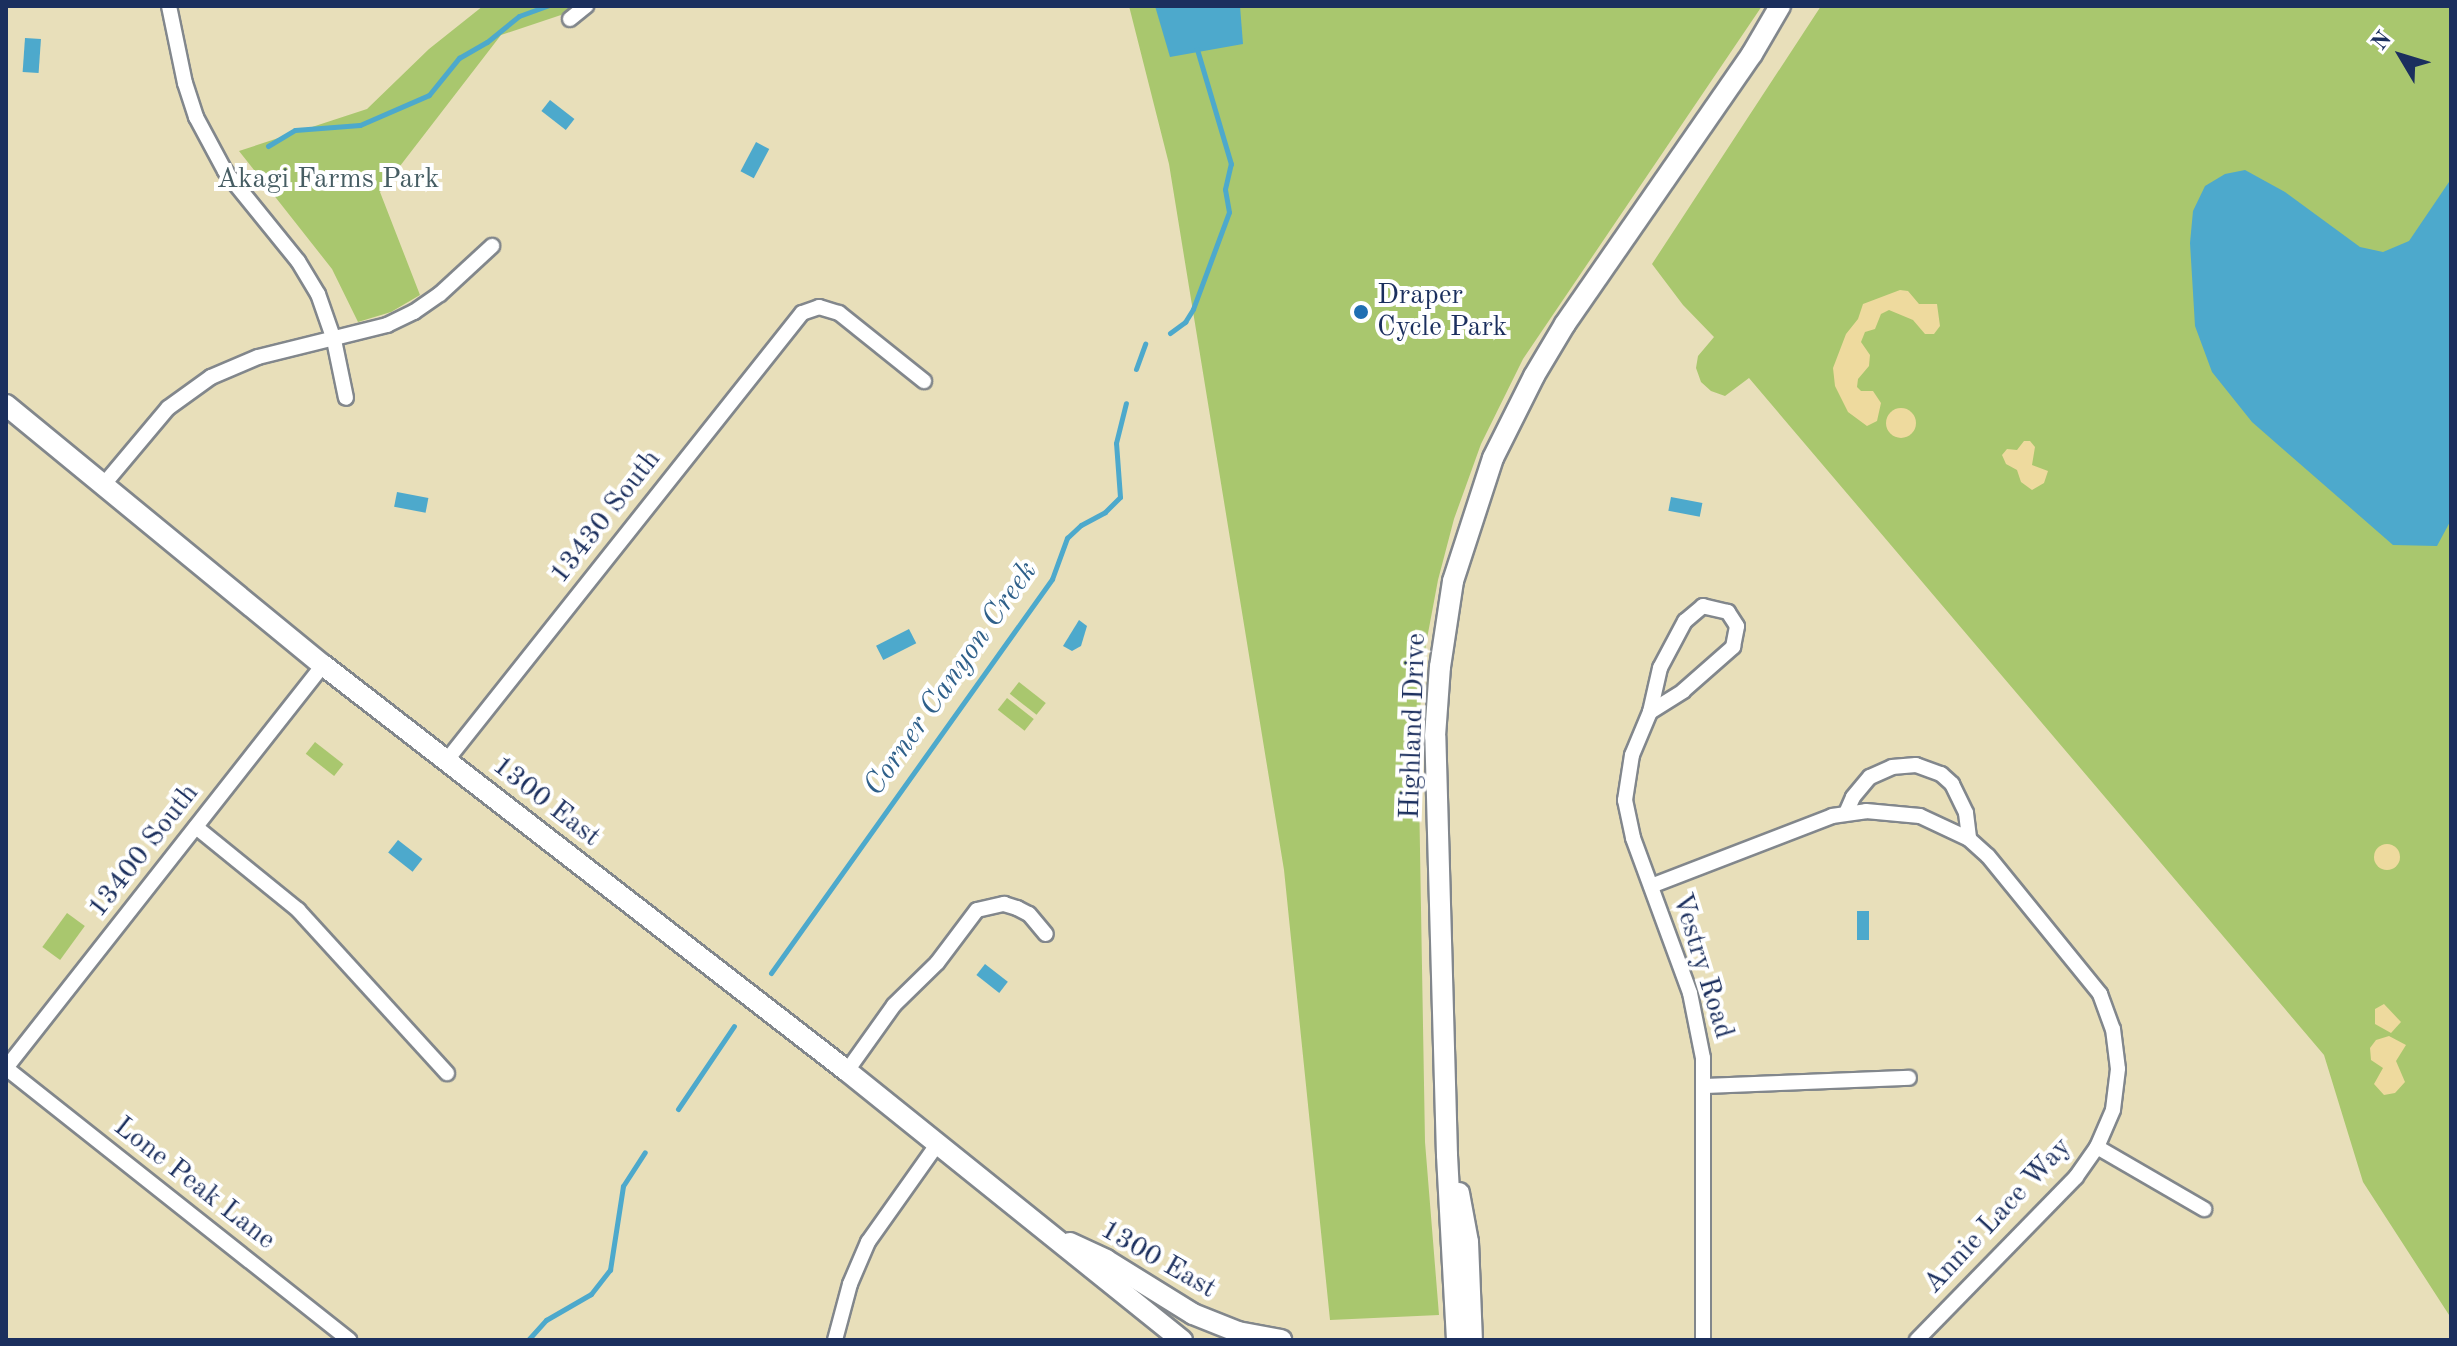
<!DOCTYPE html>
<html>
<head>
<meta charset="utf-8">
<style>
	body { margin:0 }
	#map { position:relative; width:2457px; height:1346px; overflow:hidden; background:#e8dfba; font-family:"Old Standard TT",serif }
	div>[style] { position:absolute }
	.green>* { inset:0; background:#a9c76e; transform-origin:0 0 }
	.sand>* { inset:0; background:#eeda9e }
	.round { border-radius:50% }
	.water>* { inset:0; background:#4da9cc; transform-origin:0 0 }
	.stream>* { height:5px; margin:-2.5px; padding:0 2.5px; transform-origin:2.5px; border-radius:2.5px; background:#4da9cc }
	.roads { filter:drop-shadow(2px 0 #82878c) drop-shadow(-2px 0 #82878c) drop-shadow(0 2px #82878c) drop-shadow(0 -2px #82878c) }
	.street>* { height:14px; margin:-7px; padding:0 7px; transform-origin:7px; border-radius:7px; background:#fff }
	.secondary>* { height:20px; margin:-10px; padding:0 10px; transform-origin:10px; border-radius:10px; background:#fff }
	.dots>* { width:22px; height:22px; translate:-50% -50%; box-sizing:border-box; border:4px solid #fff; border-radius:50% }
	span { translate:-50% -50%; white-space:nowrap; text-align:center; line-height:1.15; -webkit-text-stroke:8px #fff; paint-order:stroke }
	.park-label { font-size:28px; color:#465d63 }
	.poi-label { font-size:28px; color:#1b2f5e }
	.left { translate:0 -50%; text-align:left }
	.street-label { font-size:28px; color:#1b2f5e }
	.water-label { font-size:30px; color:#2f608a; font-style:italic }
	.frame { position:absolute; inset:0; border:8px solid #1b2f5e; pointer-events:none }
	.north { position:absolute; left:2361px; top:16px; width:80px; height:80px; -webkit-text-stroke:6px #fff; paint-order:stroke; rotate:308deg; font-size:22px; font-weight:700; line-height:32px; text-align:center; color:#1b2f5e }
	.north::after { content:''; display:block; margin:auto; width:28px; height:36px; background:#1b2f5e; clip-path:polygon(50% 0,100% 100%,50% 72%,0 100%) }
</style>
</head>
<body>
<div id="map">
	<div class="green">
		<div style="clip-path:polygon(483px 6px,575px 6px,561px 15px,501px 35px,380px 192px,420px 295px,391px 312px,358px 322px,332px 269px,239px 151px,367px 109px,429px 49px)"></div>
		<div style="clip-path:polygon(1129px 6px,1762px 6px,1523px 359px,1481px 444px,1454px 519px,1438px 580px,1426px 644px,1418px 733px,1425px 1142px,1439px 1315px,1330px 1320px,1284px 870px,1169px 164px)"></div>
		<div style="clip-path:polygon(1821px 6px,2451px 6px,2451px 1318px,2363px 1182px,2324px 1055px,1749px 378px,1725px 396px,1711px 391px,1701px 382px,1696px 368px,1698px 356px,1714px 337px,1683px 305px,1652px 264px)"></div>
		<div style="left:1019px;top:682px;width:34px;height:15px;rotate:38deg"></div>
		<div style="left:1007px;top:698px;width:34px;height:15px;rotate:38deg"></div>
		<div style="left:315px;top:742px;width:36px;height:15px;rotate:38deg"></div>
		<div style="left:67px;top:913px;width:22px;height:42px;rotate:36deg"></div>
	</div>
	<div class="sand">
		<div style="clip-path:polygon(1900px 290px,1908px 291px,1919px 304px,1937px 304px,1940px 326px,1934px 334px,1925px 334px,1913px 320px,1889px 310px,1881px 314px,1875px 329px,1865px 332px,1861px 342px,1870px 355px,1869px 366px,1858px 379px,1857px 387px,1861px 391px,1873px 391px,1881px 403px,1877px 421px,1867px 426px,1848px 412px,1835px 386px,1833px 368px,1846px 334px,1858px 319px,1863px 304px)"></div>
		<div class="round" style="left:1886px;top:408px;width:30px;height:30px"></div>
		<div style="clip-path:polygon(2024px 441px,2030px 441px,2035px 447px,2032px 465px,2048px 471px,2044px 483px,2032px 490px,2021px 482px,2017px 470px,2006px 464px,2002px 455px,2007px 449px,2017px 450px)"></div>
		<div class="round" style="left:2374px;top:844px;width:26px;height:26px"></div>
		<div style="clip-path:polygon(2384px 1004px,2401px 1022px,2391px 1033px,2375px 1024px,2375px 1009px)"></div>
		<div style="clip-path:polygon(2389px 1036px,2406px 1045px,2396px 1061px,2405px 1082px,2395px 1093px,2384px 1095px,2374px 1084px,2383px 1068px,2371px 1060px,2370px 1048px,2376px 1040px)"></div>
	</div>
	<div class="water">
		<div style="clip-path:polygon(1155px 6px,1240px 6px,1243px 44px,1170px 57px)"></div>
		<div style="left:25px;top:38px;width:16px;height:34px;rotate:4deg"></div>
		<div style="left:550px;top:100px;width:31px;height:14px;rotate:38deg"></div>
		<div style="left:756px;top:142px;width:15px;height:33px;rotate:28deg"></div>
		<div style="clip-path:polygon(2245px 170px,2285px 192px,2360px 247px,2383px 252px,2409px 241px,2451px 179px,2451px 520px,2437px 546px,2393px 545px,2252px 422px,2212px 372px,2195px 326px,2190px 243px,2193px 211px,2205px 186px,2225px 174px)"></div>
		<div style="left:397px;top:492px;width:32px;height:15px;rotate:11deg"></div>
		<div style="left:1671px;top:497px;width:32px;height:14px;rotate:11deg"></div>
		<div style="clip-path:polygon(1079px 620px,1087px 626px,1081px 646px,1072px 651px,1063px 646px)"></div>
		<div style="left:909px;top:629px;width:16px;height:37px;rotate:63deg"></div>
		<div style="left:398px;top:840px;width:31px;height:16px;rotate:38deg"></div>
		<div style="left:1857px;top:911px;width:12px;height:29px"></div>
		<div style="left:985px;top:964px;width:29px;height:14px;rotate:38deg"></div>
	</div>
	<div class="stream">
		<div style="left:268px;top:146px;width:31px;rotate:-31deg"></div>
		<div style="left:295px;top:130px;width:65px;rotate:-4.4deg"></div>
		<div style="left:360px;top:125px;width:75px;rotate:-23.5deg"></div>
		<div style="left:429px;top:95px;width:48px;rotate:-51deg"></div>
		<div style="left:459px;top:58px;width:32px;rotate:-30deg"></div>
		<div style="left:487px;top:42px;width:41px;rotate:-39.1deg"></div>
		<div style="left:519px;top:16px;width:30px;rotate:-20deg"></div>
		<div style="left:1170px;top:333px;width:19px;rotate:-36deg"></div>
		<div style="left:1185px;top:322px;width:15px;rotate:-58deg"></div>
		<div style="left:1193px;top:309px;width:103px;rotate:-69.6deg"></div>
		<div style="left:1229px;top:212px;width:23px;rotate:-100deg"></div>
		<div style="left:1225px;top:189px;width:26px;rotate:-77deg"></div>
		<div style="left:1231px;top:164px;width:120px;rotate:-106.5deg"></div>
		<div style="left:1136px;top:369px;width:27px;rotate:-70deg"></div>
		<div style="left:771px;top:973px;width:484px;rotate:-54.5deg"></div>
		<div style="left:1052px;top:579px;width:44px;rotate:-69.9deg"></div>
		<div style="left:1067px;top:538px;width:19px;rotate:-43deg"></div>
		<div style="left:1081px;top:525px;width:27px;rotate:-28deg"></div>
		<div style="left:1105px;top:512px;width:21px;rotate:-45deg"></div>
		<div style="left:1120px;top:497px;width:54px;rotate:-94.2deg"></div>
		<div style="left:1116px;top:443px;width:41px;rotate:-76deg"></div>
		<div style="left:678px;top:1109px;width:100px;rotate:-56deg"></div>
		<div style="left:528px;top:1340px;width:27px;rotate:-48deg"></div>
		<div style="left:546px;top:1320px;width:52px;rotate:-30deg"></div>
		<div style="left:591px;top:1294px;width:31px;rotate:-52deg"></div>
		<div style="left:610px;top:1270px;width:85px;rotate:-81.2deg"></div>
		<div style="left:623px;top:1186px;width:40px;rotate:-57.1deg"></div>
	</div>
	<div class="roads">
		<div class="street">
			<div style="left:169px;top:6px;width:79px;rotate:78.3deg"></div>
			<div style="left:185px;top:83px;width:36px;rotate:72deg"></div>
			<div style="left:196px;top:117px;width:61px;rotate:61.8deg"></div>
			<div style="left:225px;top:171px;width:116px;rotate:51deg"></div>
			<div style="left:298px;top:261px;width:39px;rotate:59deg"></div>
			<div style="left:318px;top:294px;width:49px;rotate:70.8deg"></div>
			<div style="left:334px;top:340px;width:59px;rotate:78.3deg"></div>
			<div style="left:570px;top:19px;width:21px;rotate:-39deg"></div>
			<div style="left:105px;top:483px;width:98px;rotate:-50deg"></div>
			<div style="left:168px;top:408px;width:53px;rotate:-35.8deg"></div>
			<div style="left:211px;top:377px;width:51px;rotate:-23.1deg"></div>
			<div style="left:258px;top:357px;width:133px;rotate:-13.9deg"></div>
			<div style="left:387px;top:325px;width:30px;rotate:-26deg"></div>
			<div style="left:414px;top:312px;width:32px;rotate:-35deg"></div>
			<div style="left:440px;top:294px;width:71px;rotate:-42.7deg"></div>
			<div style="left:1650px;top:712px;width:39px;rotate:-32deg"></div>
			<div style="left:1683px;top:691px;width:67px;rotate:-41.3deg"></div>
			<div style="left:1733px;top:647px;width:21px;rotate:-79deg"></div>
			<div style="left:1737px;top:626px;width:17px;rotate:-123deg"></div>
			<div style="left:1728px;top:612px;width:26px;rotate:-167deg"></div>
			<div style="left:1703px;top:606px;width:23px;rotate:140deg"></div>
			<div style="left:1685px;top:621px;width:53px;rotate:118deg"></div>
			<div style="left:1660px;top:668px;width:45px;rotate:102.8deg"></div>
			<div style="left:1650px;top:712px;width:47px;rotate:112.7deg"></div>
			<div style="left:1632px;top:755px;width:46px;rotate:98.8deg"></div>
			<div style="left:1625px;top:800px;width:39px;rotate:78deg"></div>
			<div style="left:1633px;top:838px;width:165px;rotate:69.8deg"></div>
			<div style="left:1690px;top:993px;width:66px;rotate:78.7deg"></div>
			<div style="left:1703px;top:1058px;width:282px;rotate:90deg"></div>
			<div style="left:447px;top:760px;width:571px;rotate:-51.54deg"></div>
			<div style="left:802px;top:313px;width:18px;rotate:-19deg"></div>
			<div style="left:819px;top:307px;width:21px;rotate:17deg"></div>
			<div style="left:839px;top:313px;width:109px;rotate:38.7deg"></div>
			<div style="left:1846px;top:813px;width:17px;rotate:-66deg"></div>
			<div style="left:1853px;top:797px;width:26px;rotate:-50deg"></div>
			<div style="left:1870px;top:777px;width:24px;rotate:-24deg"></div>
			<div style="left:1892px;top:767px;width:24px;rotate:-5deg"></div>
			<div style="left:1916px;top:765px;width:27px;rotate:20deg"></div>
			<div style="left:1941px;top:774px;width:15px;rotate:42deg"></div>
			<div style="left:1952px;top:784px;width:32px;rotate:64deg"></div>
			<div style="left:1966px;top:813px;width:26px;rotate:83deg"></div>
			<div style="left:196px;top:827px;width:132px;rotate:39.1deg"></div>
			<div style="left:298px;top:910px;width:221px;rotate:47.6deg"></div>
			<div style="left:1651px;top:886px;width:194px;rotate:-21.1deg"></div>
			<div style="left:1832px;top:816px;width:34px;rotate:-8deg"></div>
			<div style="left:1866px;top:811px;width:54px;rotate:5.3deg"></div>
			<div style="left:1920px;top:816px;width:54px;rotate:25.1deg"></div>
			<div style="left:1969px;top:839px;width:25px;rotate:42deg"></div>
			<div style="left:1988px;top:856px;width:178px;rotate:50.9deg"></div>
			<div style="left:2100px;top:994px;width:37px;rotate:70deg"></div>
			<div style="left:2113px;top:1029px;width:40px;rotate:82.9deg"></div>
			<div style="left:2118px;top:1069px;width:41px;rotate:97deg"></div>
			<div style="left:2113px;top:1110px;width:40px;rotate:113.4deg"></div>
			<div style="left:2097px;top:1147px;width:37px;rotate:125deg"></div>
			<div style="left:2076px;top:1177px;width:228px;rotate:134.3deg"></div>
			<div style="left:6px;top:1068px;width:513px;rotate:-51.81deg"></div>
			<div style="left:6px;top:1068px;width:438px;rotate:38.4deg"></div>
			<div style="left:847px;top:1071px;width:81px;rotate:-54.5deg"></div>
			<div style="left:894px;top:1005px;width:60px;rotate:-44.3deg"></div>
			<div style="left:937px;top:963px;width:66px;rotate:-53deg"></div>
			<div style="left:977px;top:910px;width:28px;rotate:-13deg"></div>
			<div style="left:1004px;top:904px;width:14px;rotate:17deg"></div>
			<div style="left:1017px;top:908px;width:13px;rotate:27deg"></div>
			<div style="left:1029px;top:914px;width:26px;rotate:50deg"></div>
			<div style="left:1706px;top:1086px;width:203px;rotate:-2.3deg"></div>
			<div style="left:2097px;top:1147px;width:124px;rotate:30.1deg"></div>
			<div style="left:835px;top:1340px;width:58px;rotate:-75deg"></div>
			<div style="left:850px;top:1284px;width:46px;rotate:-66.8deg"></div>
			<div style="left:868px;top:1242px;width:118px;rotate:-54.7deg"></div>
		</div>
		<div class="secondary">
			<div style="left:6px;top:405px;width:410px;rotate:39.4deg"></div>
			<div style="left:323px;top:665px;width:663px;rotate:37.77deg"></div>
			<div style="left:847px;top:1071px;width:430px;rotate:38.8deg"></div>
			<div style="left:1459px;top:1193px;width:50px;rotate:79.6deg"></div>
			<div style="left:1468px;top:1242px;width:98px;rotate:87.7deg"></div>
			<div style="left:1070px;top:1243px;width:40px;rotate:25deg"></div>
			<div style="left:1106px;top:1260px;width:102px;rotate:31.8deg"></div>
			<div style="left:1193px;top:1314px;width:48px;rotate:21.8deg"></div>
			<div style="left:1238px;top:1332px;width:44px;rotate:10.5deg"></div>
			<div style="left:1457px;top:1340px;width:185px;rotate:-93.1deg"></div>
			<div style="left:1447px;top:1155px;width:419px;rotate:-91.6deg"></div>
			<div style="left:1435px;top:736px;width:69px;rotate:-85.9deg"></div>
			<div style="left:1440px;top:667px;width:87px;rotate:-81.4deg"></div>
			<div style="left:1453px;top:581px;width:129px;rotate:-72deg"></div>
			<div style="left:1493px;top:458px;width:92px;rotate:-63.4deg"></div>
			<div style="left:1534px;top:376px;width:61px;rotate:-59.2deg"></div>
			<div style="left:1565px;top:324px;width:328px;rotate:-55.3deg"></div>
			<div style="left:1752px;top:54px;width:56px;rotate:-59.7deg"></div>
		</div>
	</div>
	<div class="dots">
		<div style="left:1361px;top:312px;background:#1f6fb2"></div>
	</div>
	<div class="park-label">
		<span style="left:328px;top:180px">Akagi Farms Park</span>
	</div>
	<div class="poi-label">
		<span class="left" style="left:1377px;top:312px">Draper<br>Cycle Park</span>
	</div>
	<div class="street-label">
		<span style="left:606px;top:517px;rotate:-52deg">13430 South</span>
		<span style="left:1414px;top:726px;rotate:-88deg">Highland Drive</span>
		<span style="left:546px;top:802px;rotate:38deg">1300 East</span>
		<span style="left:144px;top:851px;rotate:-52deg">13400 South</span>
		<span style="left:1702px;top:966px;rotate:73deg">Vestry Road</span>
		<span style="left:194px;top:1184px;rotate:38deg">Lone Peak Lane</span>
		<span style="left:1998px;top:1216px;rotate:-47deg">Annie Lace Way</span>
		<span style="left:1158px;top:1260px;rotate:30deg">1300 East</span>
	</div>
	<div class="water-label">
		<span style="left:951px;top:679px;rotate:-55deg">Corner Canyon Creek</span>
	</div>
	<div class="frame"></div>
	<div class="north">N</div>
</div>
</body>
</html>
